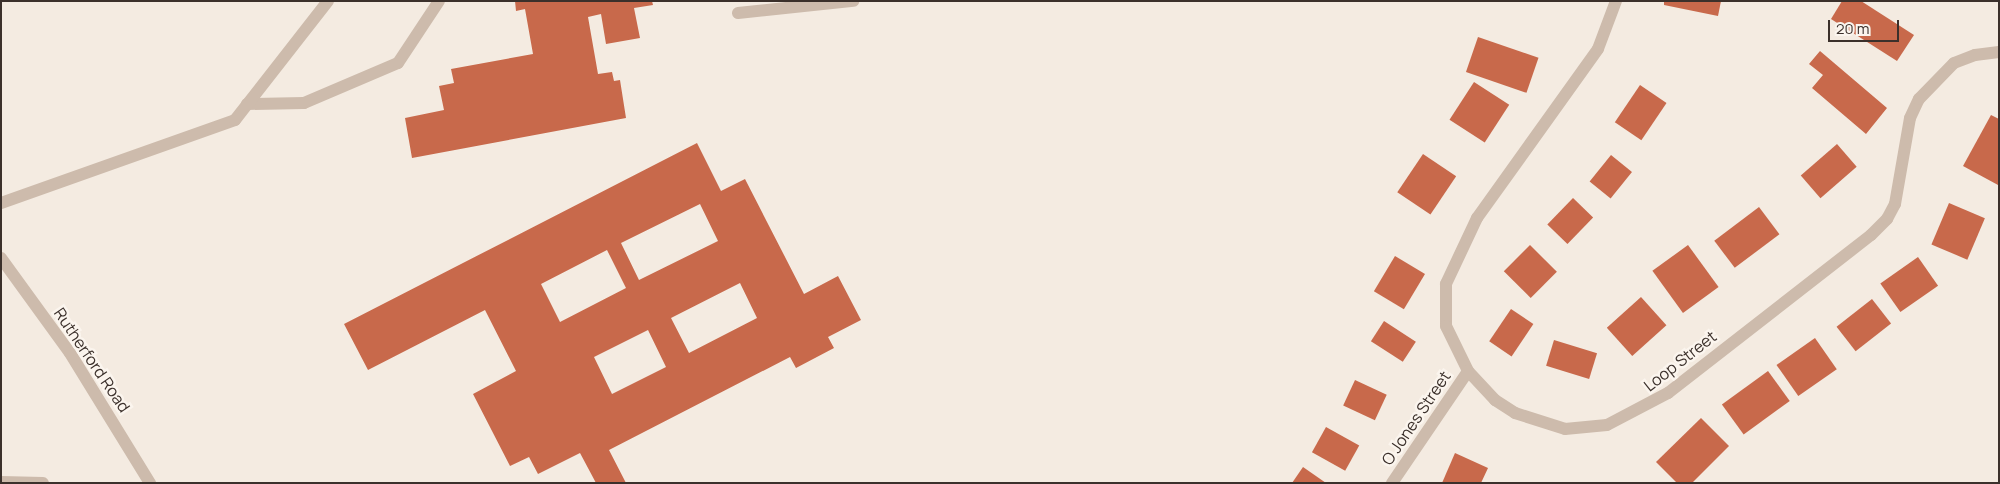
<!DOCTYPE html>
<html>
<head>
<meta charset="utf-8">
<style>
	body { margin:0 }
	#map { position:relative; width:2000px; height:484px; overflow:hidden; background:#f4ebe1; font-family:Manrope,sans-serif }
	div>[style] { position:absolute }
	.building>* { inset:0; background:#c8694b; transform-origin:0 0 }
	.service>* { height:12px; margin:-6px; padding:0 6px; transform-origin:6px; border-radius:6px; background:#cdbbac }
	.minor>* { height:12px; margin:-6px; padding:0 6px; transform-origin:6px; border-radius:6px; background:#cdbbac }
	.tertiary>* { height:12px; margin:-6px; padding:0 6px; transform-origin:6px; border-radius:6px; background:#cdbbac }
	span { translate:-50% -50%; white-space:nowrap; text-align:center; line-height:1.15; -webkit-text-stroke:5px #fbf5ee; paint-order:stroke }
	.street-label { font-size:16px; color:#3b302b }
	.frame { position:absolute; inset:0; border:2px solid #3b302b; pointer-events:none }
	.scale { position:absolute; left:1828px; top:20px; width:71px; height:22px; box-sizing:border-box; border:2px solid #3b302b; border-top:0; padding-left:6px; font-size:15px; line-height:18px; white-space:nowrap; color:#3b302b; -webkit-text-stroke:4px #fbf5ee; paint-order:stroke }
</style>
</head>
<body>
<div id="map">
	<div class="building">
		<div style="clip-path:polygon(515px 1px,652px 1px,653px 5px,634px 8px,640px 38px,606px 44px,601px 14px,588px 17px,598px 74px,612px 72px,614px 81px,620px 80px,626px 118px,412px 158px,405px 118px,444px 110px,439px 86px,454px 83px,451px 69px,533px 54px,525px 9px,516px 11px)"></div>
		<div style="clip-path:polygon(1664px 1px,1721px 1px,1718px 16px,1664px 5px)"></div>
		<div style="clip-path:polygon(1842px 1px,1861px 1px,1914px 35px,1897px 61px,1831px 19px)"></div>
		<div style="left:1478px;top:37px;width:64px;height:37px;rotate:19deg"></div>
		<div style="clip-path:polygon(1820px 51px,1887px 108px,1866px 134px,1812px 88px,1823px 75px,1809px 64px)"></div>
		<div style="left:1474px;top:82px;width:42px;height:45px;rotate:33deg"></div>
		<div style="left:1640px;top:85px;width:32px;height:45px;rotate:34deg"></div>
		<div style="clip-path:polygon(1991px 115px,1999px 119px,1998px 185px,1963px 166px)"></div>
		<div style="clip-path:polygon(evenodd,697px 143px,721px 191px,745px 179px,804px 294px,838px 276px,861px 320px,828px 337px,834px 348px,796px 368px,790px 357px,609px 450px,626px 483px,596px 483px,580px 453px,538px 474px,529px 457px,510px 466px,473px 394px,516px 371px,485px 310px,368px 370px,344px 324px,697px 143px,700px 204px,718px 241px,639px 280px,621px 243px,700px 204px,697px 143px,607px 250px,626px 288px,560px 322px,541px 284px,607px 250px,697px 143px,740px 283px,757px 318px,689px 353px,671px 318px,740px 283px,697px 143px,648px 330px,666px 367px,612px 394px,594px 357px,648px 330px)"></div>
		<div style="left:1837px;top:144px;width:30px;height:48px;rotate:49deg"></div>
		<div style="left:1423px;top:154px;width:40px;height:46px;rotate:34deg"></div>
		<div style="left:1611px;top:155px;width:27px;height:34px;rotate:39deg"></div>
		<div style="left:1573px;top:198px;width:28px;height:37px;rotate:44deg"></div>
		<div style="left:1949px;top:203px;width:39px;height:45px;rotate:23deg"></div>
		<div style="left:1759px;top:207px;width:34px;height:56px;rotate:53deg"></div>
		<div style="left:1530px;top:245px;width:38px;height:37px;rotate:45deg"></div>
		<div style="left:1688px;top:245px;width:52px;height:44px;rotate:54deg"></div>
		<div style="left:1395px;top:256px;width:35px;height:41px;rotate:31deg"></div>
		<div style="left:1918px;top:257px;width:35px;height:46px;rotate:55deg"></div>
		<div style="left:1641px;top:297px;width:38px;height:46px;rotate:48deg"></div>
		<div style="left:1872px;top:299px;width:31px;height:45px;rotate:52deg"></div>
		<div style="left:1511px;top:309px;width:27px;height:39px;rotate:34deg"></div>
		<div style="left:1384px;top:321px;width:38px;height:24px;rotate:33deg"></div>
		<div style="left:1815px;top:338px;width:38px;height:47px;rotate:55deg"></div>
		<div style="left:1554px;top:340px;width:45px;height:27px;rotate:17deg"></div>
		<div style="left:1768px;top:371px;width:37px;height:57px;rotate:54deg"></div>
		<div style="left:1355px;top:380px;width:35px;height:28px;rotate:25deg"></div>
		<div style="clip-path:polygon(1701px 418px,1729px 446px,1692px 483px,1677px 483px,1656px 462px)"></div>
		<div style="left:1326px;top:427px;width:38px;height:29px;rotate:29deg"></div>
		<div style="clip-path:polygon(1455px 453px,1488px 468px,1481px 483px,1442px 483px)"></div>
		<div style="clip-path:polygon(1303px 467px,1326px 483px,1292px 483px)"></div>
	</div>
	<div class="service">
		<div style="left:738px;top:13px;width:116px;rotate:-6deg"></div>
		<div style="left:247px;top:104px;width:57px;rotate:-1deg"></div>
		<div style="left:304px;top:103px;width:102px;rotate:-23.1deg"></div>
		<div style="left:398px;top:63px;width:74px;rotate:-56.5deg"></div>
		<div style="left:1px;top:203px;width:248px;rotate:-19.5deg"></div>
		<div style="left:235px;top:120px;width:151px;rotate:-52deg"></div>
		<div style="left:1px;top:482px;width:42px;rotate:1.4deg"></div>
	</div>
	<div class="minor">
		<div style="left:1616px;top:1px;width:51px;rotate:110.6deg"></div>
		<div style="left:1598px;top:49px;width:208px;rotate:125.6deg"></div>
		<div style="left:1477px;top:218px;width:73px;rotate:115.2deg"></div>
		<div style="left:1446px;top:284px;width:42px;rotate:90deg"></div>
		<div style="left:1446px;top:326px;width:50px;rotate:63.9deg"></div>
		<div style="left:1468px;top:371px;width:40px;rotate:47deg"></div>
		<div style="left:1495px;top:400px;width:24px;rotate:33deg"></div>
		<div style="left:1515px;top:413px;width:52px;rotate:17.7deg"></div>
		<div style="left:1565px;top:429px;width:42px;rotate:-5.4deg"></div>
		<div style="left:1607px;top:425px;width:69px;rotate:-27.7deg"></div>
		<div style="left:1668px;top:393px;width:257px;rotate:-37.9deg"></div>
		<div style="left:1871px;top:235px;width:23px;rotate:-45deg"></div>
		<div style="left:1887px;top:219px;width:17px;rotate:-62deg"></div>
		<div style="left:1895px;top:204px;width:87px;rotate:-80.1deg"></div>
		<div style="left:1910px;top:118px;width:21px;rotate:-65deg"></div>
		<div style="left:1919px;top:99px;width:50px;rotate:-45.8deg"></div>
		<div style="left:1954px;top:63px;width:22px;rotate:-21deg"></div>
		<div style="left:1975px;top:55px;width:24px;rotate:-7deg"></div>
		<div style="left:1392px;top:483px;width:135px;rotate:-55.8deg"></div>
	</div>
	<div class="tertiary">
		<div style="left:1px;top:258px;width:117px;rotate:54deg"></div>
		<div style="left:70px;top:353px;width:153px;rotate:58.4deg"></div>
	</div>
	<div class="street-label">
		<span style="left:92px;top:360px;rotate:56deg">Rutherford Road</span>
		<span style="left:1680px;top:361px;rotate:-38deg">Loop Street</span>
		<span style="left:1416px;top:418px;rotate:-56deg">O Jones Street</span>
	</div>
	<div class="frame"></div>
	<div class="scale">20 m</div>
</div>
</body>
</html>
